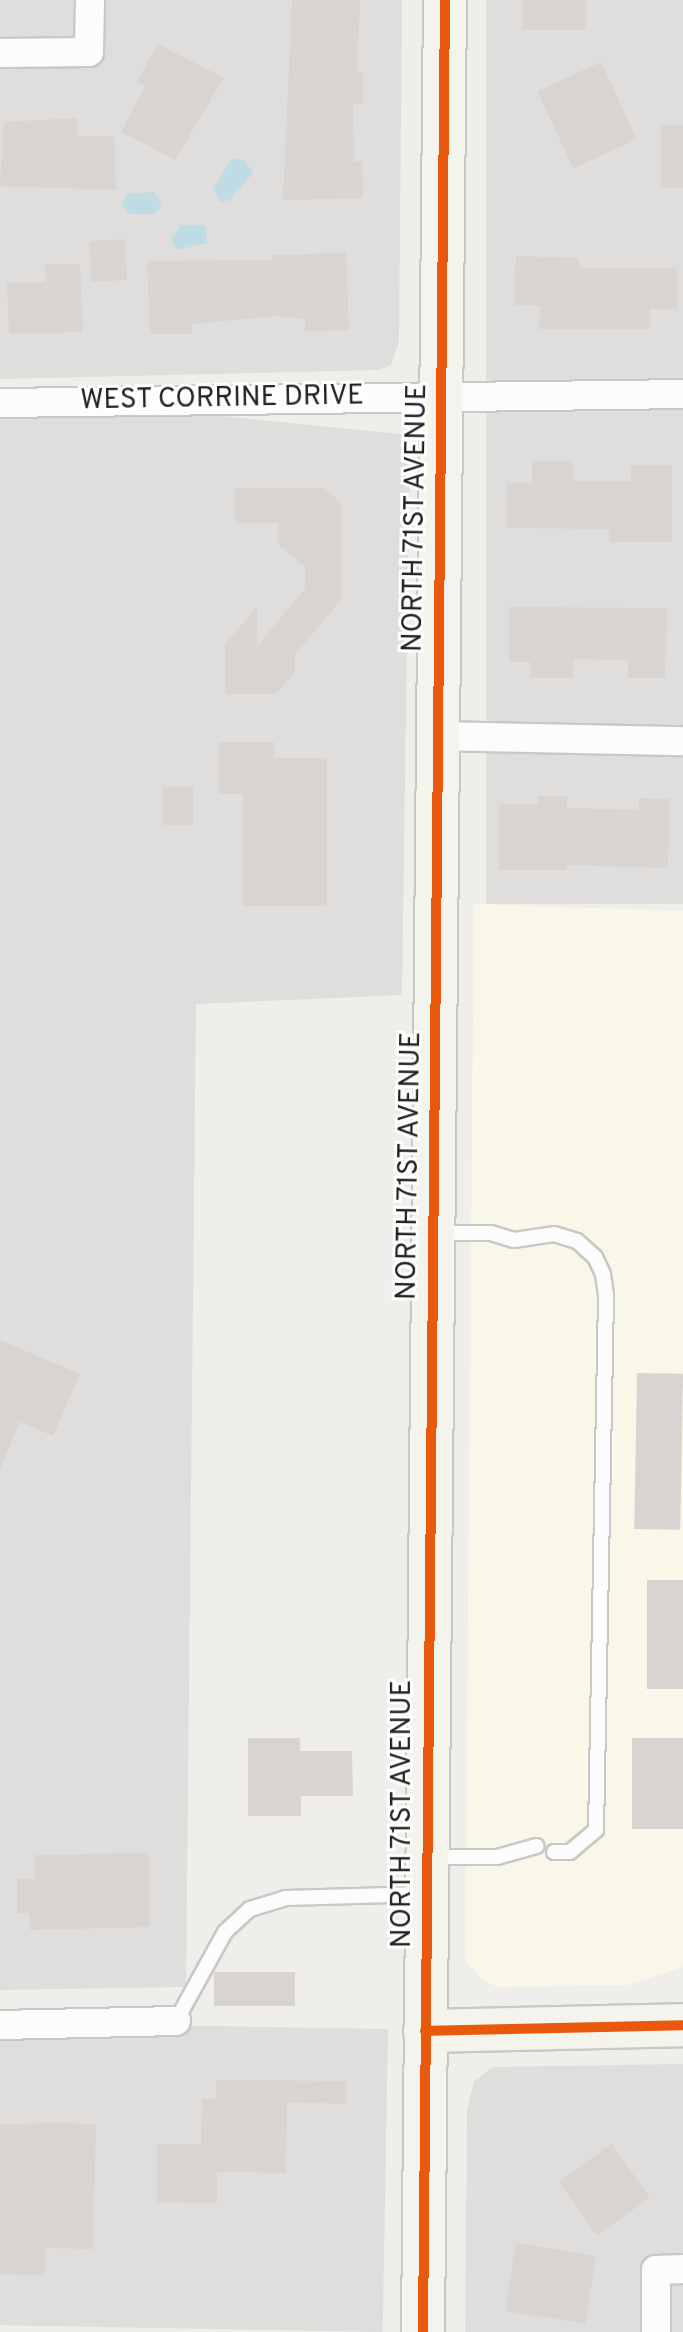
<!DOCTYPE html>
<html>
<head>
<meta charset="utf-8">
<style>
	body { margin:0 }
	#map { position:relative; width:683px; height:2332px; overflow:hidden; background:#f0eeeb; font-family:Overpass,sans-serif }
	div>[style] { position:absolute }
	.residential>* { inset:0; background:#dfdedc; transform-origin:0 0 }
	.education>* { inset:0; background:#f8f7e8 }
	.water>* { inset:0; background:#bfdbe3 }
	.building>* { inset:0; background:#d7d4d2; transform-origin:0 0 }
	.roads { filter:drop-shadow(2px 0 #c9c8c7) drop-shadow(-2px 0 #c9c8c7) drop-shadow(0 2px #c9c8c7) drop-shadow(0 -2px #c9c8c7) }
	.lane>* { height:14px; margin:-7px; padding:0 7px; transform-origin:7px; border-radius:7px; background:#fdfcfc }
	.street>* { height:28px; margin:-14px; padding:0 14px; transform-origin:14px; border-radius:14px; background:#fdfcfc }
	.secondary>* { height:42px; margin:-21px; padding:0 21px; transform-origin:21px; border-radius:21px; background:#f4f4ed }
	.cycleway>* { height:10px; margin:-5px; padding:0 5px; transform-origin:5px; border-radius:5px; background:#e8590c }
	span { translate:-50% -50%; white-space:nowrap; text-align:center; line-height:1.15; -webkit-text-stroke:6px #fff; paint-order:stroke }
	.street-label { font-size:28px; color:#222 }
</style>
</head>
<body>
<div id="map">
	<div class="residential">
		<div style="clip-path:polygon(0 0,402px 0,399px 342px,391px 365px,379px 370px,0 379px)"></div>
		<div style="left:486px;top:0;width:197px;height:904px"></div>
		<div style="clip-path:polygon(202px 414px,410px 435px,402px 995px,196px 1004px,186px 1987px,0 1990px,0 419px)"></div>
		<div style="left:388px;top:2029px;width:303px;height:388px;rotate:91deg"></div>
		<div style="clip-path:polygon(683px 2064px,683px 2332px,465px 2332px,467px 2111px,474px 2081px,493px 2067px)"></div>
	</div>
	<div class="education">
		<div style="clip-path:polygon(474px 904px,683px 911px,683px 1967px,628px 1985px,498px 1987px,482px 1980px,465px 1960px)"></div>
	</div>
	<div class="water">
		<div style="clip-path:polygon(232px 158px,245px 160px,253px 173px,230px 200px,221px 202px,213px 189px)"></div>
		<div style="clip-path:polygon(154px 192px,162px 203px,155px 214px,129px 214px,121px 204px,127px 194px)"></div>
		<div style="clip-path:polygon(181px 225px,205px 225px,207px 243px,177px 250px,171px 239px)"></div>
	</div>
	<div class="building">
		<div style="clip-path:polygon(292px 0,360px 0,357px 73px,363px 73px,363px 104px,353px 104px,354px 161px,362px 161px,363px 198px,283px 200px)"></div>
		<div style="left:522px;top:0;width:64px;height:30px"></div>
		<div style="clip-path:polygon(158px 44px,224px 78px,175px 160px,121px 132px,145px 86px,137px 81px)"></div>
		<div style="left:601px;top:62px;width:85px;height:70px;rotate:65deg"></div>
		<div style="clip-path:polygon(76px 118px,78px 136px,114px 136px,116px 190px,0 186px,4px 122px)"></div>
		<div style="left:661px;top:125px;width:22px;height:63px"></div>
		<div style="left:125px;top:239px;width:41px;height:36px;rotate:87deg"></div>
		<div style="clip-path:polygon(346px 253px,349px 330px,305px 331px,305px 319px,278px 316px,192px 324px,192px 334px,150px 334px,147px 261px,273px 260px,273px 255px)"></div>
		<div style="clip-path:polygon(516px 256px,579px 258px,579px 268px,677px 268px,677px 309px,650px 309px,650px 329px,539px 329px,540px 306px,514px 305px)"></div>
		<div style="clip-path:polygon(45px 264px,80px 264px,83px 332px,9px 334px,7px 283px,46px 282px)"></div>
		<div style="clip-path:polygon(532px 461px,573px 461px,573px 481px,631px 481px,631px 465px,672px 465px,672px 542px,609px 542px,609px 529px,507px 528px,507px 483px,532px 483px)"></div>
		<div style="clip-path:polygon(235px 488px,324px 488px,341px 503px,341px 600px,295px 655px,295px 672px,276px 694px,225px 694px,225px 644px,257px 607px,257px 646px,305px 589px,305px 567px,278px 544px,278px 523px,235px 523px)"></div>
		<div style="clip-path:polygon(509px 607px,667px 608px,665px 678px,628px 678px,628px 660px,573px 659px,573px 678px,530px 678px,530px 662px,509px 662px)"></div>
		<div style="clip-path:polygon(218px 742px,274px 742px,274px 758px,327px 758px,327px 906px,243px 906px,243px 794px,218px 794px)"></div>
		<div style="left:163px;top:787px;width:30px;height:38px"></div>
		<div style="clip-path:polygon(538px 796px,567px 796px,567px 808px,639px 810px,639px 798px,670px 799px,668px 868px,567px 865px,567px 870px,499px 870px,499px 804px,538px 804px)"></div>
		<div style="clip-path:polygon(0 1340px,80px 1374px,53px 1436px,20px 1422px,0 1469px)"></div>
		<div style="left:637px;top:1373px;width:46px;height:156px;rotate:1deg"></div>
		<div style="left:647px;top:1580px;width:36px;height:109px"></div>
		<div style="clip-path:polygon(248px 1738px,300px 1738px,300px 1751px,352px 1751px,353px 1796px,301px 1796px,301px 1816px,248px 1816px)"></div>
		<div style="left:632px;top:1738px;width:51px;height:91px"></div>
		<div style="clip-path:polygon(149px 1853px,150px 1927px,30px 1930px,29px 1913px,17px 1913px,17px 1879px,35px 1879px,35px 1855px)"></div>
		<div style="left:214px;top:1972px;width:81px;height:34px"></div>
		<div style="clip-path:polygon(216px 2080px,346px 2081px,346px 2104px,287px 2102px,286px 2173px,217px 2172px,217px 2203px,157px 2202px,157px 2144px,201px 2144px,202px 2099px,216px 2099px)"></div>
		<div style="clip-path:polygon(61px 2123px,96px 2124px,93px 2249px,45px 2248px,45px 2275px,0 2274px,0 2124px)"></div>
		<div style="left:612px;top:2144px;width:66px;height:65px;rotate:55deg"></div>
		<div style="left:516px;top:2243px;width:81px;height:69px;rotate:9deg"></div>
	</div>
	<div class="roads">
		<div class="lane">
			<div style="left:437px;top:1233px;width:54px"></div>
			<div style="left:491px;top:1233px;width:24px;rotate:17deg"></div>
			<div style="left:514px;top:1240px;width:40px;rotate:-8.5deg"></div>
			<div style="left:554px;top:1234px;width:24px;rotate:17deg"></div>
			<div style="left:577px;top:1241px;width:24px;rotate:42deg"></div>
			<div style="left:595px;top:1257px;width:19px;rotate:65deg"></div>
			<div style="left:603px;top:1274px;width:22px;rotate:82deg"></div>
			<div style="left:606px;top:1296px;width:534px;rotate:91.07deg"></div>
			<div style="left:596px;top:1830px;width:34px;rotate:140deg"></div>
			<div style="left:570px;top:1852px;width:16px;rotate:180deg"></div>
			<div style="left:430px;top:1857px;width:67px"></div>
			<div style="left:497px;top:1857px;width:41px;rotate:-15.4deg"></div>
			<div style="left:176px;top:2021px;width:102px;rotate:-61.2deg"></div>
			<div style="left:225px;top:1932px;width:34px;rotate:-43deg"></div>
			<div style="left:250px;top:1909px;width:37px;rotate:-17deg"></div>
			<div style="left:285px;top:1898px;width:141px;rotate:-1.6deg"></div>
		</div>
		<div class="street">
			<div style="left:0;top:53px;width:89px;rotate:-0.6deg"></div>
			<div style="left:89px;top:52px;width:52px;rotate:-88.9deg"></div>
			<div style="left:0;top:403px;width:683px;rotate:-0.75deg"></div>
			<div style="left:438px;top:736px;width:245px;rotate:1.2deg"></div>
			<div style="left:0;top:2025px;width:176px;rotate:-1.3deg"></div>
			<div style="left:656px;top:2332px;width:62px;rotate:-90deg"></div>
			<div style="left:656px;top:2270px;width:27px;rotate:-2deg"></div>
		</div>
		<div class="secondary">
			<div style="left:425px;top:2031px;width:258px;rotate:-1.3deg"></div>
			<div style="left:423px;top:2332px;width:2332px;rotate:-89.46deg"></div>
		</div>
	</div>
	<div class="cycleway">
		<div style="left:425px;top:2031px;width:258px;rotate:-1.3deg"></div>
		<div style="left:423px;top:2332px;width:2332px;rotate:-89.46deg"></div>
	</div>
	<div class="street-label">
		<span style="left:222px;top:399px;rotate:-1deg">WEST CORRINE DRIVE</span>
		<span style="left:416px;top:518px;rotate:-89deg">NORTH 71ST AVENUE</span>
		<span style="left:410px;top:1166px;rotate:-89deg">NORTH 71ST AVENUE</span>
		<span style="left:403px;top:1814px;rotate:-90deg">NORTH 71ST AVENUE</span>
	</div>
</div>
</body>
</html>
